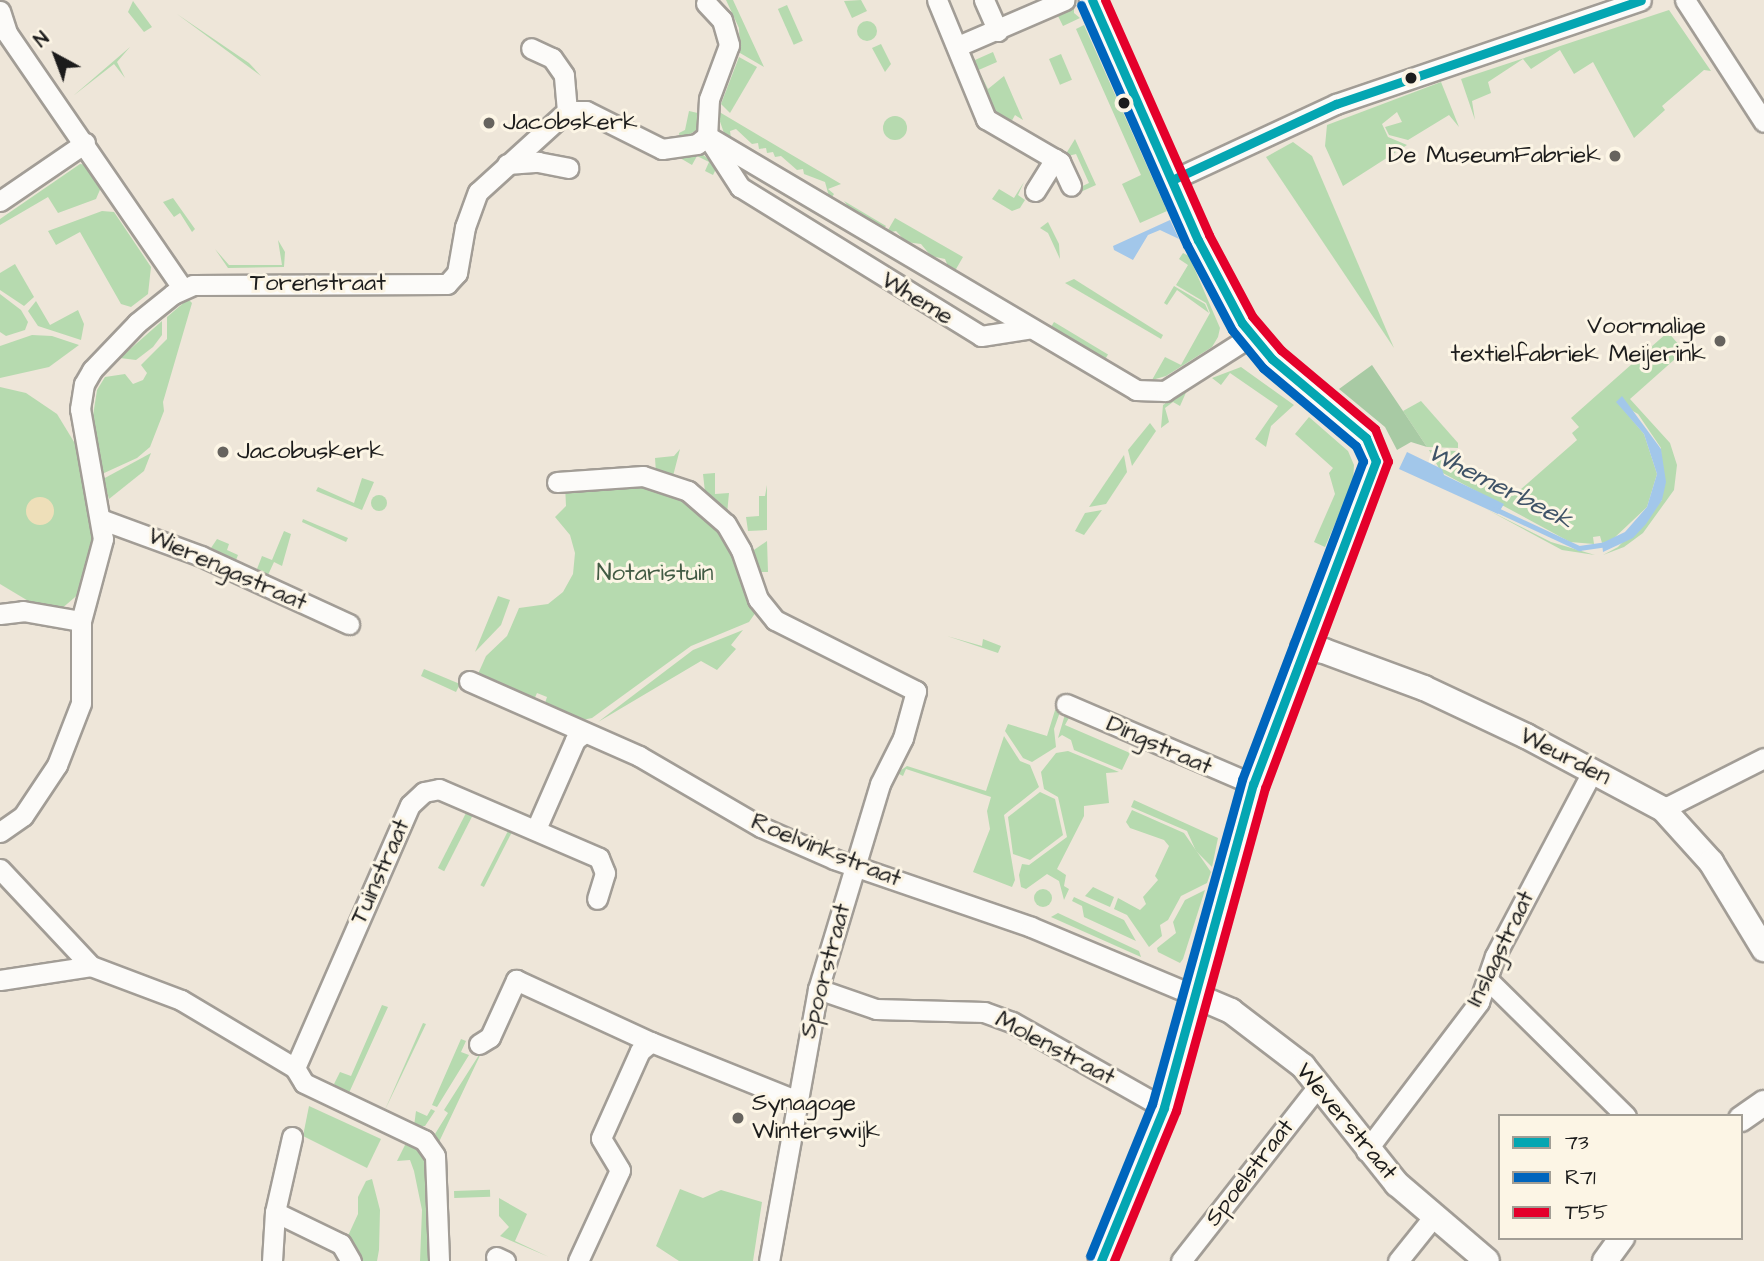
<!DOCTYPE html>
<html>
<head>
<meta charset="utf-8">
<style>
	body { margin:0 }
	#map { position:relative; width:1764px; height:1261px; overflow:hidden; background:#eee6d9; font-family:"Architects Daughter",sans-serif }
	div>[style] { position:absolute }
	.green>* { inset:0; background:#b6daaf; transform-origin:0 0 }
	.round { border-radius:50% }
	.forest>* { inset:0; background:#a8caa4 }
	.sand>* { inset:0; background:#eedfb9 }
	.water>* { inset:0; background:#a2c7ea }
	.stream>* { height:5px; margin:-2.5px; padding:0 2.5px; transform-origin:2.5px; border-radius:2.5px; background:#a2c7ea }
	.roads { filter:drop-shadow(2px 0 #a29d96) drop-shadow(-2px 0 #a29d96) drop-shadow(0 2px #a29d96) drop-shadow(0 -2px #a29d96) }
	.minor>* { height:19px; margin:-9.5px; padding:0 9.5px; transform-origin:9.5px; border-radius:9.5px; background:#fcfbf9 }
	.tertiary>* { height:24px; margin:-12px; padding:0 12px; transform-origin:12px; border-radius:12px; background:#fcfbf9 }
	.bus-1>* { height:9px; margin:-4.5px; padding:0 4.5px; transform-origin:4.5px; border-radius:4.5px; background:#04a6b2 }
	.bus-2>* { height:9px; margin:-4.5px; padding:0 4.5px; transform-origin:4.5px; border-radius:4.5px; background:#0065bd }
	.bus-3>* { height:9px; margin:-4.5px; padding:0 4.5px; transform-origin:4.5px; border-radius:4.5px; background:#e4002b }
	.dots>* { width:19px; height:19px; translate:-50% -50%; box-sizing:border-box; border:4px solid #fcf5e5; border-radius:50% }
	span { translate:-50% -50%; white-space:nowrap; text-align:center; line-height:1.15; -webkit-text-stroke:6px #fcf5e5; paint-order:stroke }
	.poi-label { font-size:24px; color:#1c1c1c }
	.left { translate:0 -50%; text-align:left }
	.right { translate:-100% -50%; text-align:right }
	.street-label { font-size:24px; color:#1c1c1c }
	.park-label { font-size:24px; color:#425b44 }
	.water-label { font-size:26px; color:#3f5367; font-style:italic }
	.legend { position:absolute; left:1498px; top:1114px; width:245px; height:126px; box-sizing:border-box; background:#fcf5e5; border:2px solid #a29e95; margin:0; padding:9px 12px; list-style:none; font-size:21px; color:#1c1c1c }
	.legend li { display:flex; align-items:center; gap:14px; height:35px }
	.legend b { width:35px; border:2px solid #a29e95 }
	.north { position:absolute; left:21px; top:21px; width:70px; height:70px; -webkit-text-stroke:5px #fcf5e5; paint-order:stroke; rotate:319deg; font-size:19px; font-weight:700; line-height:28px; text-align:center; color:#1c1c1c }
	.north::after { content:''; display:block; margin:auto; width:24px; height:32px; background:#1c1c1c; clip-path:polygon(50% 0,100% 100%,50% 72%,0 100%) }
</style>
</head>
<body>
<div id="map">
	<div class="green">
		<div style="clip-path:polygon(726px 0,733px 0,764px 67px,740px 53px,739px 28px)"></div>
		<div style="clip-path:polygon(861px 0,867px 11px,852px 18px,844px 1px)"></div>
		<div style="clip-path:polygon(133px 1px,152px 27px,144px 32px,128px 12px)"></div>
		<div style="clip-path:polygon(1074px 3px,1074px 13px,1080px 18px,1063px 26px,1056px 12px)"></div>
		<div style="left:787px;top:5px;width:39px;height:10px;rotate:66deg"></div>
		<div style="clip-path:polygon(1669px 10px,1711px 71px,1704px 70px,1662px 106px,1665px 110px,1634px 138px,1593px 62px,1574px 74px,1560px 50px,1531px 69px,1523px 59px,1488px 82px,1491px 93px,1472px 101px,1475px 120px,1461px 79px)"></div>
		<div style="clip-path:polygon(177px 14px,249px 63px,261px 76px)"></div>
		<div class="round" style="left:857px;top:21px;width:20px;height:20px"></div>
		<div style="clip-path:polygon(1084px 25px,1167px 211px,1140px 223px,1122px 184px,1141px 175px,1076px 29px)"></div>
		<div style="clip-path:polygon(881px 44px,891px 64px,885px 72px,872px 48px)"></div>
		<div style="clip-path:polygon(130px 47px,117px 62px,125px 78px,114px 64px,73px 96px)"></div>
		<div style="clip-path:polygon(970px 50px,975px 60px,993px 52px,997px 62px,974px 72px,966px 51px)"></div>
		<div style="left:1061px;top:54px;width:28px;height:13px;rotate:67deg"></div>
		<div style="clip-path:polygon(739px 57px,757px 67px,730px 113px,721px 104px)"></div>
		<div style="clip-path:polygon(981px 75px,988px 89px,1004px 76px,1023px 120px,1015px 115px,1009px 126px,991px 116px,975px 77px)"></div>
		<div style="clip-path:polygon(1441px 82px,1459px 127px,1449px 115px,1408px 140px,1389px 135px,1385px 127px,1402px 122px,1397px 112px,1382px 124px,1388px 137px,1407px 145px,1343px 186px,1325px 146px,1327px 125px)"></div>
		<div style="clip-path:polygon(716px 110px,841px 184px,828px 189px,834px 194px,830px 200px,825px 182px,804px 174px,803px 169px,797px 170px,781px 156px,775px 157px,773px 152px,767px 153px,766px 148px,759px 149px,758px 143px,752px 144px,736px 129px,730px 131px,731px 138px,725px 136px)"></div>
		<div style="clip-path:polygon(689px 111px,702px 114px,700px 128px,680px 140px,679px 133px,685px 130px)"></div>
		<div class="round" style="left:883px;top:116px;width:24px;height:24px"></div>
		<div style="clip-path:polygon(1075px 139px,1096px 185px,1076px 194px,1074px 190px,1089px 183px,1076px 154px,1064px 157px)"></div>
		<div style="clip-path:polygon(1293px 142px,1312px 156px,1394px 348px,1266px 157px)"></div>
		<div style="clip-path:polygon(700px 152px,717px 167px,713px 175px,705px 171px,709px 162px,697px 156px,692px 165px,675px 155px)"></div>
		<div style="clip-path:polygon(80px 164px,88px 165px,102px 185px,96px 199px,58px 213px,48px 197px,0 225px,0 219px)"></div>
		<div style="clip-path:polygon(1024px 182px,1018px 195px,1025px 200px,1020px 208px,1012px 211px,992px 199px,999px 189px,1014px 198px)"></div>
		<div style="clip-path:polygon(173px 198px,195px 229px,192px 232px,180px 213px,174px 217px,163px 202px)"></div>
		<div style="clip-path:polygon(844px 201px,886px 226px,883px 230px,851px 210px)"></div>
		<div style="clip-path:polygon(102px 211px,114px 212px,151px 267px,148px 294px,131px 307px,121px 304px,80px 232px,56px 245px,48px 231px)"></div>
		<div style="clip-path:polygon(895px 218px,963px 257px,952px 276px,945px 259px,931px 256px,921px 244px,906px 242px,896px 231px,891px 232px,893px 239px,884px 237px)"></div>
		<div style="clip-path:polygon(1048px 222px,1059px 244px,1060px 259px,1048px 233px,1040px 228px)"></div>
		<div style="clip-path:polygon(278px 240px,285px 252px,284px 267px,228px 268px,215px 249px,229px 265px,282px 265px)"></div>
		<div style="clip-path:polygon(1183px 253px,1189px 256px,1220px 328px,1218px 337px,1212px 347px,1166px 376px,1152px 380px,1165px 357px,1181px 365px,1210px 313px,1206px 303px,1176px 285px,1188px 265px,1179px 259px)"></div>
		<div style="clip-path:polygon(15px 264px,34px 297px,24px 306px,0 290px,0 273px)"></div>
		<div style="clip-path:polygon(1074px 279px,1163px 335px,1161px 339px,1065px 283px)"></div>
		<div style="clip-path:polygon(1174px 286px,1205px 304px,1209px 313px,1177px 290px,1167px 305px,1164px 303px)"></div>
		<div style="clip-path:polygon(0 294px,21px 310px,28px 322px,25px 330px,6px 336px,0 332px)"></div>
		<div style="clip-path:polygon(188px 299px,192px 303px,163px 402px,164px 411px,150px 447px,137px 458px,102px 474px,92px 422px,97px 390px,105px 377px,125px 374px,133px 384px,143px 380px,147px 373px,141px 365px,167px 339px,167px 317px)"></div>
		<div style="clip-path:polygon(36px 301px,50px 325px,78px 310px,84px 324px,81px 340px,38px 326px,28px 311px)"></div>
		<div style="clip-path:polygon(162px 321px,162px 335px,153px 347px,136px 360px,120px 358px)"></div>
		<div style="left:1054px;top:322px;width:63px;height:5px;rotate:31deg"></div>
		<div style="clip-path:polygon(1668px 332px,1684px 351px,1630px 399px,1670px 443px,1677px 465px,1674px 490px,1643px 533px,1624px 547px,1603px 555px,1618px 547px,1662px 500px,1661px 448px,1638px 414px,1617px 402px,1644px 434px,1657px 474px,1647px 507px,1612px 540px,1602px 543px,1600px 536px,1593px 537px,1594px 544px,1570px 542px,1441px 472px,1429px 450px,1458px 451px,1456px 466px,1513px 496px,1577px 440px,1572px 433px,1579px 427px,1571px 418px)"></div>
		<div style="clip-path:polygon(32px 335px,52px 336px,79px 345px,49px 367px,0 378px,0 346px)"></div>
		<div style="clip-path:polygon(1241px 367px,1294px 405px,1271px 426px,1266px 447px,1255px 439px,1278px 406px,1230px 373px,1221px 385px,1212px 378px)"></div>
		<div style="clip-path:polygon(0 387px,26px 393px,57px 414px,82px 455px,96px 535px,81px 592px,60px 610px,40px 608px,0 584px)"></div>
		<div style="clip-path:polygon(1188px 388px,1180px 406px,1173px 402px,1165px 408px,1169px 422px,1161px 428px,1163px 405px)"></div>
		<div style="clip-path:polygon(1421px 401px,1458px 443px,1458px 448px,1427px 447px,1403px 411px)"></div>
		<div style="clip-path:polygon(1309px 417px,1348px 451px,1354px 465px,1353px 482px,1325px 547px,1314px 542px,1335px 494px,1329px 473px,1333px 468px,1295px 434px)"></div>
		<div style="clip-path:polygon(1150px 423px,1156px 431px,1132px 466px,1128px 450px)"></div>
		<div style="clip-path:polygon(680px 449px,673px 476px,656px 473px,655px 458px,674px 456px)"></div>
		<div style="clip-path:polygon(151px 453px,144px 471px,109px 499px,103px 479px)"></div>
		<div style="clip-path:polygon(1124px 455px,1127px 472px,1106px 504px,1089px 507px)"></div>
		<div style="clip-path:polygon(715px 473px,715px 494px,729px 493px,727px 514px,705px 492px,703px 474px)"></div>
		<div style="clip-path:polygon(362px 478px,374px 482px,362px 510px,316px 491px,318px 487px,354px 503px)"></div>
		<div style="clip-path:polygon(631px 484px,674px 491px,724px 530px,756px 612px,749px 622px,691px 646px,592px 718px,573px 722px,544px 706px,547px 697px,537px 693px,533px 702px,478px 674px,486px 656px,507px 636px,519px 608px,548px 604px,563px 592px,573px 574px,575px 553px,570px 535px,555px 517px,566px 506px,565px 485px)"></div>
		<div style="clip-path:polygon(767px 485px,767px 530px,748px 531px,746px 517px,759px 516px,759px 496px,765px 496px)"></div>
		<div class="round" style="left:371px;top:495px;width:16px;height:16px"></div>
		<div style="clip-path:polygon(1486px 509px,1551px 542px,1595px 555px,1562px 550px)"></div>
		<div style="clip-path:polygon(1102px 510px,1084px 535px,1075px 531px,1085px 513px)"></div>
		<div style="clip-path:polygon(303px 519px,348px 538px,346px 542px,302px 522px)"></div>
		<div style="clip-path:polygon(284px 531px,291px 534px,282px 566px,274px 562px,268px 575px,257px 569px,262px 556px,272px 560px)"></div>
		<div style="clip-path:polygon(217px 539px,229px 544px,227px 550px,238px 555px,236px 560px,211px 548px)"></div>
		<div style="clip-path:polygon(767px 541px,768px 572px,756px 572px,751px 552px)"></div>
		<div style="clip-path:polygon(498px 596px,510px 600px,501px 625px,475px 652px)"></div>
		<div style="clip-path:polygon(743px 630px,731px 645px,736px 649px,717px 670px,701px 661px,598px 722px,693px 650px)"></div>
		<div style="clip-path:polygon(947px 636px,982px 646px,983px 639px,1001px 646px,998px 653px)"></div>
		<div style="clip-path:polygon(424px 669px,460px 684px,456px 692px,421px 676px)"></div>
		<div style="clip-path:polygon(1056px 707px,1061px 709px,1054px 729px,1056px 747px,1032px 762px,1023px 758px,1005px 731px,1008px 724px,1047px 736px)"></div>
		<div style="clip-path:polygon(1066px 711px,1071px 714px,1065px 725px,1130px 753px,1122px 770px,1074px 750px,1071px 740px,1062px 735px,1058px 738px)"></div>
		<div style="clip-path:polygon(1004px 736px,1020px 761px,1030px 765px,1039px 787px,1004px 815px,1015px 880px,1012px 887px,973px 872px,990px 829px,987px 811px,991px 797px,906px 769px,903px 776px,897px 773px,907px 766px,986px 791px)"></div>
		<div style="clip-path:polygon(1068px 751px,1119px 772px,1106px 773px,1109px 803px,1084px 806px,1084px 816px,1057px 869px,1066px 875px,1064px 886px,1069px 889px,1064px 900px,1059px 881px,1047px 874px,1026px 889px,1021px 887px,1019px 875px,1022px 864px,1029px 865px,1067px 837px,1058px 797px,1044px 789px,1041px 772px,1056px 753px)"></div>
		<div style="clip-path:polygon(1040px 792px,1055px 799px,1063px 835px,1030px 860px,1013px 854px,1008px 817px)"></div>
		<div style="clip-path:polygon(1134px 800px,1218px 838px,1212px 867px,1196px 851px,1187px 831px,1131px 807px)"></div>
		<div style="clip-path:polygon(1132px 810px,1184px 833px,1211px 872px,1207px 883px,1181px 896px,1168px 920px,1160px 925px,1162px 936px,1149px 947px,1127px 915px,1114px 909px,1118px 898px,1140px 910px,1146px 904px,1143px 897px,1158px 880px,1155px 876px,1169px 846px,1164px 840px,1130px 828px,1126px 822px)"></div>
		<div style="left:467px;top:811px;width:7px;height:64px;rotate:27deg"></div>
		<div style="left:509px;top:829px;width:4px;height:63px;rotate:27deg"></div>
		<div style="clip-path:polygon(1093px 887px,1114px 897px,1110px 907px,1085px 896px)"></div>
		<div class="round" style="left:1034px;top:889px;width:18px;height:18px"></div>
		<div style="clip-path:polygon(1205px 890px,1183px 959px,1180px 963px,1158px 952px,1157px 948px,1176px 933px,1173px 922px,1185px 900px)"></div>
		<div style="clip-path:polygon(1074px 897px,1124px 920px,1136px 941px,1084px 917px,1082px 906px,1072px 901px)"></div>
		<div style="clip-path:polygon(1058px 913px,1139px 951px,1141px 957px,1051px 917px)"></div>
		<div style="left:350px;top:966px;width:2px;height:104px;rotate:27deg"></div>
		<div style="clip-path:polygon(382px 1005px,388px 1007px,348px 1095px,334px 1084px,340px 1072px,351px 1076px)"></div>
		<div style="clip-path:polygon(423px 1023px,426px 1024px,384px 1112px)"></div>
		<div style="clip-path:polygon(461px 1039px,466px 1041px,461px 1052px,469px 1055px,437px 1107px,432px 1105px)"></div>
		<div style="clip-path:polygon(484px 1047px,439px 1142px,435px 1134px,448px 1113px,444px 1110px)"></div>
		<div style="clip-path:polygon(309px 1106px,381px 1139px,367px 1168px,303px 1136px)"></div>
		<div style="clip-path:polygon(431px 1109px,435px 1111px,425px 1126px,414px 1126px,416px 1111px,427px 1116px)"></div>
		<div style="clip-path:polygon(407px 1141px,426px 1159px,431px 1261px,420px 1261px,422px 1210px,414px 1171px,410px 1160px,397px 1161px)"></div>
		<div style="clip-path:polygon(372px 1179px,380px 1210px,379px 1250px,377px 1261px,359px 1261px,347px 1238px,358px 1214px,358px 1197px,366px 1181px)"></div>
		<div style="clip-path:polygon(680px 1189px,703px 1198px,721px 1190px,762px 1202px,753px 1261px,679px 1261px,656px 1246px)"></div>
		<div style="left:454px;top:1191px;width:36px;height:7px;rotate:-2deg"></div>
		<div style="clip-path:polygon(499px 1198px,527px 1214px,515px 1241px,549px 1257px,500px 1236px,509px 1227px,499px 1216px)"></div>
	</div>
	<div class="forest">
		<div style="clip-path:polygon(1372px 365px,1403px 411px,1427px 447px,1411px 442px,1397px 450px,1385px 427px,1339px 389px)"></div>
	</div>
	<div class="sand">
		<div class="round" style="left:26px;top:497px;width:28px;height:28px"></div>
	</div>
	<div class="water">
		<div style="clip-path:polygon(1170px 220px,1179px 239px,1160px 230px,1148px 235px,1133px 260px,1114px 250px,1113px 246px)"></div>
		<div style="clip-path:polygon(1622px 396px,1661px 449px,1666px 482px,1662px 500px,1646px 524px,1633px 538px,1603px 552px,1602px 543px,1625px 532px,1647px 507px,1657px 474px,1644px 434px,1616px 402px)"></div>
		<div style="clip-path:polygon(1407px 452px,1442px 469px,1444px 475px,1504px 504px,1498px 514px,1399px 469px)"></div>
	</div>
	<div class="stream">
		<div style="left:1495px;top:509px;width:93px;rotate:24.9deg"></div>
		<div style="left:1579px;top:548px;width:30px;rotate:-8deg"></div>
	</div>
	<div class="roads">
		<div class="minor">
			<div style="left:937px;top:0;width:129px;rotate:67.6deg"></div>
			<div style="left:986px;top:119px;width:86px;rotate:30.2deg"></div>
			<div style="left:1060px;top:162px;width:26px;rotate:65deg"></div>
			<div style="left:984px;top:0;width:34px;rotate:66deg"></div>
			<div style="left:1685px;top:0;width:145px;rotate:57.1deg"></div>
			<div style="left:706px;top:3px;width:23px;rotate:47deg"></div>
			<div style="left:722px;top:20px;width:26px;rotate:74deg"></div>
			<div style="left:729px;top:45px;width:58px;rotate:110.3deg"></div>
			<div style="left:709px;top:99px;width:37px;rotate:93deg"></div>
			<div style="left:707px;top:136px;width:61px;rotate:57.1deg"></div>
			<div style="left:740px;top:187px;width:283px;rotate:31.7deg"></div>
			<div style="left:981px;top:336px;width:47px;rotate:-8.7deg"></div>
			<div style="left:0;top:11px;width:23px;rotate:72deg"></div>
			<div style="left:7px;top:33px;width:309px;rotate:55.5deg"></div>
			<div style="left:958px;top:46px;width:116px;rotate:-23.3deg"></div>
			<div style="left:567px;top:111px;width:19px"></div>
			<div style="left:586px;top:111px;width:85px;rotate:26.6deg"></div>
			<div style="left:662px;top:149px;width:35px;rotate:-8deg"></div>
			<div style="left:697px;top:144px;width:13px;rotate:-39deg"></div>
			<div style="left:707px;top:136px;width:499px;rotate:30.6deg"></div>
			<div style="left:1136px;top:390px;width:29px;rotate:2deg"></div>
			<div style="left:1165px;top:391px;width:102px;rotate:-32.6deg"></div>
			<div style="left:507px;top:164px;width:31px;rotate:-4deg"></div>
			<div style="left:538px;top:162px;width:31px;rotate:11deg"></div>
			<div style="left:1172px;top:180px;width:181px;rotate:-24.9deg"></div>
			<div style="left:1336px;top:104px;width:322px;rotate:-18.8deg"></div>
			<div style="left:1035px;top:191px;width:38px;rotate:-58deg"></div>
			<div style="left:0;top:201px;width:103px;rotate:-34.3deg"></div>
			<div style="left:557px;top:482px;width:86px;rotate:-4deg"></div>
			<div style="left:643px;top:476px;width:47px;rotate:18.4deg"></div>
			<div style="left:688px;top:491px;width:50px;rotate:41deg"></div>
			<div style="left:726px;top:524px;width:30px;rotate:60deg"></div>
			<div style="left:741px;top:550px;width:52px;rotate:70.9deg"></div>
			<div style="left:758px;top:599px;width:27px;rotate:51deg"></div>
			<div style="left:775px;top:620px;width:158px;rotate:26.7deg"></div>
			<div style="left:916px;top:691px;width:49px;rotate:105.5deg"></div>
			<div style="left:903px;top:738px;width:51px;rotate:116.6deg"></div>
			<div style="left:880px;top:784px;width:214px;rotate:106.8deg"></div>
			<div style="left:818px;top:989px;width:276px;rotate:100.2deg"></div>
			<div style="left:103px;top:520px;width:104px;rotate:20.2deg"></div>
			<div style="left:201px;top:556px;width:163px;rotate:24.7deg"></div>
			<div style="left:0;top:614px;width:23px;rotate:-7deg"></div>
			<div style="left:23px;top:611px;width:59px;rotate:9.8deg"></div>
			<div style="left:469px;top:681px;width:186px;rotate:23.8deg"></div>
			<div style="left:639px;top:756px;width:141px;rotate:30.2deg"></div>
			<div style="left:761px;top:827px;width:80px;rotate:23.7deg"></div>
			<div style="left:834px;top:859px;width:208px;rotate:19deg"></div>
			<div style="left:1031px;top:927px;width:179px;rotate:22.7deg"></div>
			<div style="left:1066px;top:704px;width:203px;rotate:23.2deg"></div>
			<div style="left:1663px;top:809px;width:113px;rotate:-26.8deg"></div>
			<div style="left:536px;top:829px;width:97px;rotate:-66.3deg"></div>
			<div style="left:575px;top:740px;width:10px;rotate:-37deg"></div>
			<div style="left:0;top:832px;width:28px;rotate:-35deg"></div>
			<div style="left:23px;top:816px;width:61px;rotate:-56.3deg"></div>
			<div style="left:57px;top:765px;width:66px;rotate:-68.8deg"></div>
			<div style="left:81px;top:703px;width:82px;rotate:-90deg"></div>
			<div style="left:81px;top:621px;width:85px;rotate:-75deg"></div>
			<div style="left:103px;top:539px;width:132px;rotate:-100deg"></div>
			<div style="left:80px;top:409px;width:25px;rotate:-81deg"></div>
			<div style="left:84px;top:384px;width:16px;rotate:-60deg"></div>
			<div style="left:92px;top:370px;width:65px;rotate:-46.2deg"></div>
			<div style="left:137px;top:323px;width:46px;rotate:-38.9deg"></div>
			<div style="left:173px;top:294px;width:22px;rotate:-24deg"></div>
			<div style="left:193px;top:285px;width:254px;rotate:-0.2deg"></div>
			<div style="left:447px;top:284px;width:15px;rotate:-48deg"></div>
			<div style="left:457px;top:273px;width:47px;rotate:-80.1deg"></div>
			<div style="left:465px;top:227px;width:37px;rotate:-70deg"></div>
			<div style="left:478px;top:192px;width:120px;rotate:-42.3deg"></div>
			<div style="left:567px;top:111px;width:36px;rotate:-95deg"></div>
			<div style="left:564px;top:75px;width:21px;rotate:-125deg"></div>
			<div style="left:552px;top:58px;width:23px;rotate:-155deg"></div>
			<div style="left:0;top:869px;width:133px;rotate:46.8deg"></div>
			<div style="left:1487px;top:979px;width:195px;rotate:44.6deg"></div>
			<div style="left:0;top:980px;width:92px;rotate:-8.7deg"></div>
			<div style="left:91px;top:966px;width:96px;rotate:20.7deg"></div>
			<div style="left:181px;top:1000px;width:133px;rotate:30.8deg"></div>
			<div style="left:295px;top:1068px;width:17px;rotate:59deg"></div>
			<div style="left:304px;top:1083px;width:133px;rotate:25.4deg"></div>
			<div style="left:424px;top:1140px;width:19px;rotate:55deg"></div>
			<div style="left:435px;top:1156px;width:105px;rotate:87.8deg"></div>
			<div style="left:818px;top:989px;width:61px;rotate:19deg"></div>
			<div style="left:876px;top:1009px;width:108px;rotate:1.6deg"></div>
			<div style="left:984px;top:1012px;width:30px;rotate:20deg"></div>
			<div style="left:1012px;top:1022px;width:175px;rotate:29.5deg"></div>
			<div style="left:479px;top:1044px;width:13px;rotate:-32deg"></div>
			<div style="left:490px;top:1037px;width:63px;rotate:-65.5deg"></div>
			<div style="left:516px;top:980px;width:149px;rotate:24.7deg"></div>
			<div style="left:295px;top:1068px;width:287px;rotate:-66.4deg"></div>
			<div style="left:410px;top:805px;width:19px;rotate:-43deg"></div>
			<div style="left:424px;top:792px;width:15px;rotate:-11deg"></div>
			<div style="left:439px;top:789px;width:174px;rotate:23.3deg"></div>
			<div style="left:599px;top:858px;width:16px;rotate:68deg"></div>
			<div style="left:605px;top:873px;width:27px;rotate:107deg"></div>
			<div style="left:1366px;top:1151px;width:187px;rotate:-52.8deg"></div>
			<div style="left:1479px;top:1002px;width:49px;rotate:-70.8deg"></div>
			<div style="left:1495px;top:956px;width:210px;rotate:-62.2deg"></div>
			<div style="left:275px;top:1212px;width:73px;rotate:25.9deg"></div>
			<div style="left:341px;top:1244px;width:20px;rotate:60deg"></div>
			<div style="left:496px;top:1257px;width:10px;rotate:24deg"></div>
			<div style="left:272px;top:1261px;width:49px;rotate:-86.5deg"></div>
			<div style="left:275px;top:1212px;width:77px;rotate:-77.2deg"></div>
			<div style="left:578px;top:1261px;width:100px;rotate:-65.2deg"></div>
			<div style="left:620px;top:1170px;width:37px;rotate:-121deg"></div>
			<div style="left:601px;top:1138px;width:95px;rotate:-65.9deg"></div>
			<div style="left:640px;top:1051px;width:14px;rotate:-39deg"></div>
			<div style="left:651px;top:1042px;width:155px;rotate:21.9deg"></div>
			<div style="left:1181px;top:1261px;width:225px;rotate:-51.9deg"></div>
			<div style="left:1398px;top:1261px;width:58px;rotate:-51.3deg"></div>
		</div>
		<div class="tertiary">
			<div style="left:1092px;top:0;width:262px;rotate:66.2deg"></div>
			<div style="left:1198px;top:240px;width:94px;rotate:62.1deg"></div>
			<div style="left:1242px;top:323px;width:47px;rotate:50.2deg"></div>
			<div style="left:1272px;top:359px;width:123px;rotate:40deg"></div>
			<div style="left:1366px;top:438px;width:25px;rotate:67deg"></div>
			<div style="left:1376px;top:461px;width:346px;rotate:110.8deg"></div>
			<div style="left:1253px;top:784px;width:336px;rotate:105.4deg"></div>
			<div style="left:1164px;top:1108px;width:165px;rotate:112.4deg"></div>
			<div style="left:1303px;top:648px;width:21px;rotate:8deg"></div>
			<div style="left:1324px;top:651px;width:107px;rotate:20.3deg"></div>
			<div style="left:1424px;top:688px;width:113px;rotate:25.2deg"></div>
			<div style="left:1526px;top:736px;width:155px;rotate:28.1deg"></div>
			<div style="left:1663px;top:809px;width:72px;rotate:47.8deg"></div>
			<div style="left:1711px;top:862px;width:102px;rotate:58.7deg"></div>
			<div style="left:1196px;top:996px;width:38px;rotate:23deg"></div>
			<div style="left:1231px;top:1011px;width:91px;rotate:37.4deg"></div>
			<div style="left:1303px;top:1066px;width:151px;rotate:51.5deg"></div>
			<div style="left:1397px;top:1184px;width:118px;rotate:40.5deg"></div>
			<div style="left:1741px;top:1119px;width:28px;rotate:-35deg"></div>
			<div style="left:1605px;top:1261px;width:29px;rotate:-54deg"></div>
		</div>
	</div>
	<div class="bus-1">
		<div style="left:1092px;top:0;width:262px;rotate:66.2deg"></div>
		<div style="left:1198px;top:240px;width:94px;rotate:62.1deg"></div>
		<div style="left:1242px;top:323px;width:47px;rotate:50.2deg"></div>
		<div style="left:1272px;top:359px;width:123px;rotate:40deg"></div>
		<div style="left:1366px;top:438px;width:25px;rotate:67deg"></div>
		<div style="left:1376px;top:461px;width:346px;rotate:110.8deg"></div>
		<div style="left:1253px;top:784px;width:336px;rotate:105.4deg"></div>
		<div style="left:1164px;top:1108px;width:165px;rotate:112.4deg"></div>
		<div style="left:1172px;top:180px;width:181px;rotate:-24.9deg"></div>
		<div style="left:1336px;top:104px;width:322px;rotate:-18.8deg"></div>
	</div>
	<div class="bus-2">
		<div style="left:1081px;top:5px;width:262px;rotate:66.2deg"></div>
		<div style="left:1187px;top:245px;width:96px;rotate:62.1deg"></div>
		<div style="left:1232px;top:330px;width:49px;rotate:50.8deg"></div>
		<div style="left:1263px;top:368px;width:121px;rotate:40deg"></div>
		<div style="left:1356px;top:446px;width:17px;rotate:65deg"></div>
		<div style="left:1363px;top:461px;width:341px;rotate:110.8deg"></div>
		<div style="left:1242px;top:780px;width:336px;rotate:105.5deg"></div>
		<div style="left:1152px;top:1104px;width:164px;rotate:112.2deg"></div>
	</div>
	<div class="bus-3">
		<div style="left:1105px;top:0;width:257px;rotate:66.1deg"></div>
		<div style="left:1209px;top:235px;width:92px;rotate:62deg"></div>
		<div style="left:1252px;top:316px;width:45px;rotate:49.5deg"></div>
		<div style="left:1281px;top:350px;width:123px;rotate:40deg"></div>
		<div style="left:1375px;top:429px;width:35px;rotate:68deg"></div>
		<div style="left:1388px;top:461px;width:349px;rotate:110.6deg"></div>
		<div style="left:1265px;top:788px;width:335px;rotate:105.4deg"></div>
		<div style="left:1176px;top:1111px;width:162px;rotate:112.5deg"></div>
	</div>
	<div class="dots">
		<div style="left:1411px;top:78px;background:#1c1c1c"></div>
		<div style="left:1124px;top:103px;background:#1c1c1c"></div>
		<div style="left:489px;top:123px;background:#66635e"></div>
		<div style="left:1615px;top:156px;background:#66635e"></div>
		<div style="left:1720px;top:341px;background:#66635e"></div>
		<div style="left:223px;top:452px;background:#66635e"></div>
		<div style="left:738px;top:1118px;background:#66635e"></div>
	</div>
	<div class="poi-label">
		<span class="left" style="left:503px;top:123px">Jacobskerk</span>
		<span class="right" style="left:1601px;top:156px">De MuseumFabriek</span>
		<span class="right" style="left:1706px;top:341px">Voormalige<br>textielfabriek Meijerink</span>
		<span class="left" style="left:237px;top:452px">Jacobuskerk</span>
		<span class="left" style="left:752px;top:1118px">Synagoge<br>Winterswijk</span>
	</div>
	<div class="street-label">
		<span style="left:318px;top:284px">Torenstraat</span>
		<span style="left:917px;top:299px;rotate:31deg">Wheme</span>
		<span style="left:227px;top:570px;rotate:24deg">Wierengastraat</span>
		<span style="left:1159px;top:746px;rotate:24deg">Dingstraat</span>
		<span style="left:1565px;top:757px;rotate:27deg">Weurden</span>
		<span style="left:826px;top:851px;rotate:22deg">Roelvinkstraat</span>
		<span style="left:381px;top:872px;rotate:-66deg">Tuinstraat</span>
		<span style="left:1501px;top:949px;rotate:-64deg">Inslagstraat</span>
		<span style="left:826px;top:971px;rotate:-75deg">Spoorstraat</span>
		<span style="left:1055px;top:1049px;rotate:28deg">Molenstraat</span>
		<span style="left:1346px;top:1122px;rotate:50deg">Weverstraat</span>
		<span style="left:1250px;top:1173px;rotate:-52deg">Spoelstraat</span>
	</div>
	<div class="park-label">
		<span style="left:655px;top:574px">Notaristuin</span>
	</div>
	<div class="water-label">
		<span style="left:1500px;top:487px;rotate:27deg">Whemerbeek</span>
	</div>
	<ul class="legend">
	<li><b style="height:9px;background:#04a6b2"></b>73</li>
	<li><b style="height:9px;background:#0065bd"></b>R71</li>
	<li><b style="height:9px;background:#e4002b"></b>T55</li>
	</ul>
	<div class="north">N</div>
</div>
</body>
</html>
